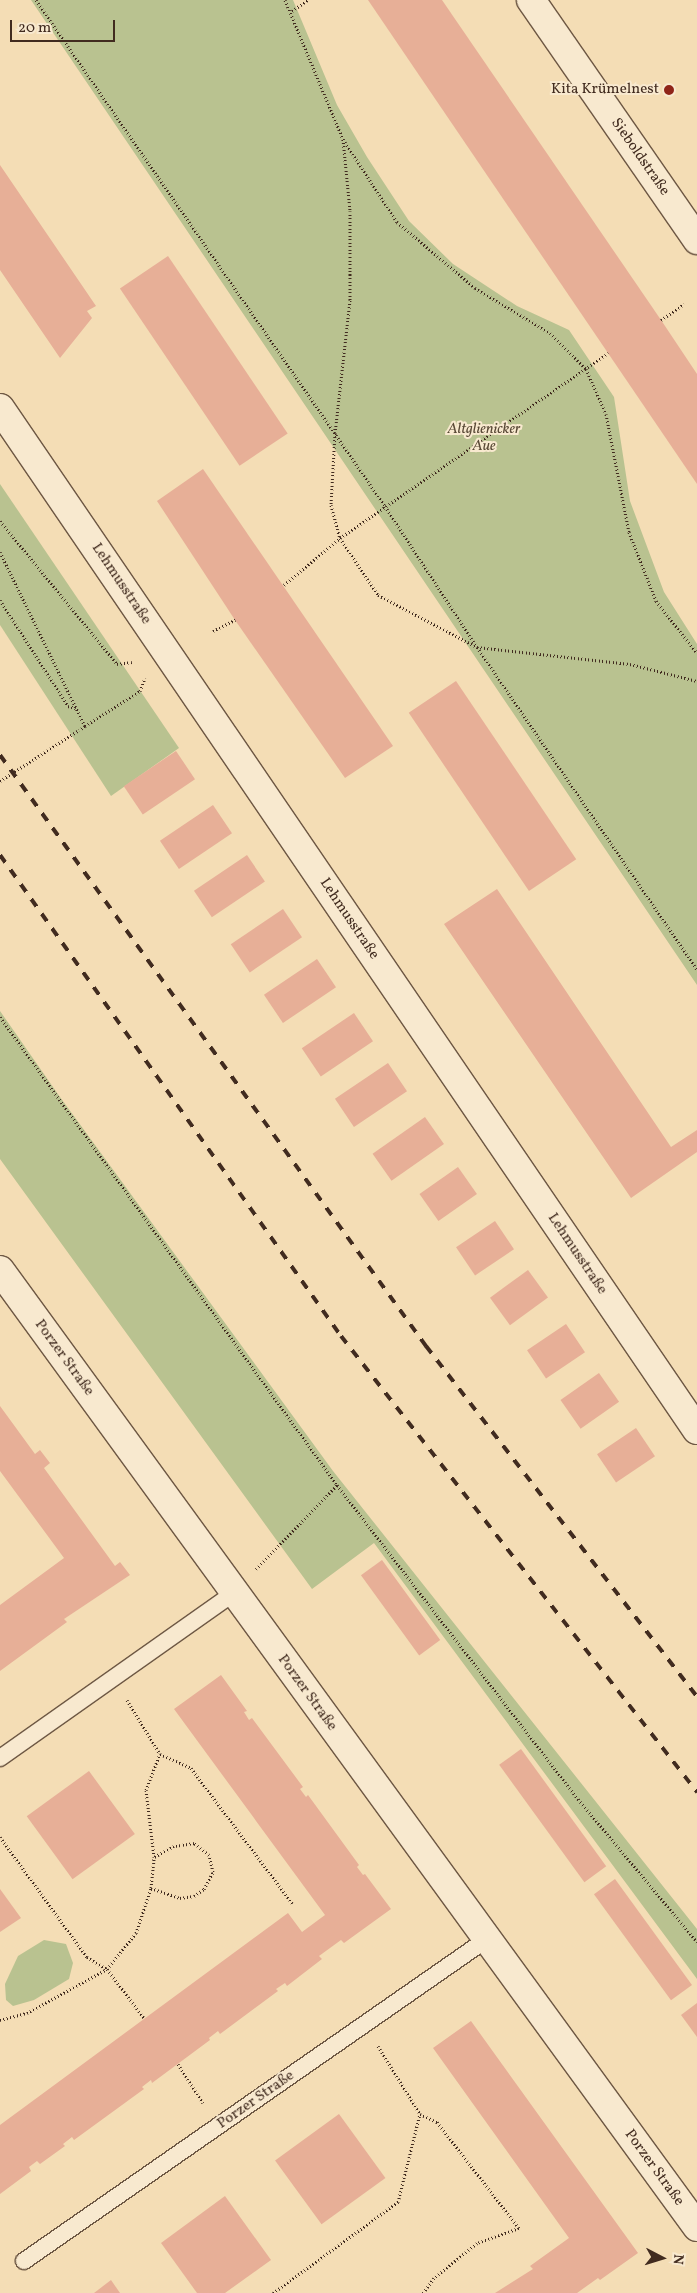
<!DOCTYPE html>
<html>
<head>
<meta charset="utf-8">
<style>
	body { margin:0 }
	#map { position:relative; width:697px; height:2293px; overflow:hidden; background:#f4ddb5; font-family:Vollkorn,serif }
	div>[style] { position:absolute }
	.green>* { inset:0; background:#b9c290 }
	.building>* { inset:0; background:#e7af97; transform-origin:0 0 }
	.path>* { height:3px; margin-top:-1.5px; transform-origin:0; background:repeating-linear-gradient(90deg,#412b1f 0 1px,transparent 0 3.5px) }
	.roads { filter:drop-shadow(1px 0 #6e5844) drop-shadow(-1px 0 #6e5844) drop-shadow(0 1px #6e5844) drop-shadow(0 -1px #6e5844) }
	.lane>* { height:16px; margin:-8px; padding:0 8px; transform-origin:8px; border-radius:8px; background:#f8e9cf }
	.street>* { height:28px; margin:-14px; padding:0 14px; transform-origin:14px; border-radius:14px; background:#f8e9cf }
	.rail>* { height:4px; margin-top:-2px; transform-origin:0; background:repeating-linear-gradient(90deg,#412b1f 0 9px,transparent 0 18px) }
	.path-bridge>* { height:3px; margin-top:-1.5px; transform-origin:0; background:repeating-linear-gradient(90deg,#412b1f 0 1px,transparent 0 3.5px) }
	.dots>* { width:14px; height:14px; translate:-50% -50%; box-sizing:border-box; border:2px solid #f8e9cf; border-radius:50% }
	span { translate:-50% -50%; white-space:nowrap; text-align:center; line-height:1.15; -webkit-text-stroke:4px #f8e9cf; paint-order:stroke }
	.poi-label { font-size:15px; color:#412b1f }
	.right { translate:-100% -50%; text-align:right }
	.street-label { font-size:15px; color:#412b1f }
	.park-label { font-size:15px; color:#594936; font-style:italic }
	.north { position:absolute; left:637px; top:2233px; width:50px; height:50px; -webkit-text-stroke:4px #f8e9cf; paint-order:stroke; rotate:95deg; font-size:14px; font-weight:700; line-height:20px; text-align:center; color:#412b1f }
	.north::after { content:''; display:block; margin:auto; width:18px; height:22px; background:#412b1f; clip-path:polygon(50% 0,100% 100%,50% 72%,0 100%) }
	.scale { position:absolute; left:10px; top:20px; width:105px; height:22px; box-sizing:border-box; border:2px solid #412b1f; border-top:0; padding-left:6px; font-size:15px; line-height:18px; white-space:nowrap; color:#412b1f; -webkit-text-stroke:4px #f8e9cf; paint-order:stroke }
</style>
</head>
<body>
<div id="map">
	<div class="green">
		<div style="clip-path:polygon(31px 0,293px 0,337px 105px,367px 157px,409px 221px,453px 264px,517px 306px,569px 330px,614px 397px,630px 501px,664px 592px,697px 644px,697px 985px)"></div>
		<div style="clip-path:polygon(0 484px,179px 748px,111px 796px,0 625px)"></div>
		<div style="clip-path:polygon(0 1011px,60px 1097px,333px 1471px,697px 1929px,697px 1979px,374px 1543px,312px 1589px,0 1159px)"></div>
		<div style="clip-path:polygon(44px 1940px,66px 1944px,73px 1963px,69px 1979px,34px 2000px,13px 2006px,6px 2000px,5px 1984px,18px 1956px)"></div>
	</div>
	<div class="building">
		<div style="clip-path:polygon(368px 0,442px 0,661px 320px,697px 374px,697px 484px)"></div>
		<div style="clip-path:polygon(0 165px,96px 306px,87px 311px,92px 318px,60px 358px,0 270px)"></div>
		<div style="left:168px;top:256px;width:214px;height:58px;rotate:56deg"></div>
		<div style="clip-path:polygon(203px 469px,393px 746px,345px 778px,235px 620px,157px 501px)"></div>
		<div style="left:456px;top:681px;width:215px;height:57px;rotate:56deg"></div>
		<div style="left:176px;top:751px;width:34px;height:63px;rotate:56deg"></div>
		<div style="left:213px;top:805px;width:34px;height:64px;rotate:56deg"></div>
		<div style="left:247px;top:855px;width:32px;height:64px;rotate:56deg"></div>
		<div style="clip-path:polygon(497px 889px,671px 1147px,697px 1130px,697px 1152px,631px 1198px,444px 924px)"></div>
		<div style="left:283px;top:909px;width:34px;height:63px;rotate:56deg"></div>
		<div style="left:317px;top:959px;width:34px;height:64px;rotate:56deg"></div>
		<div style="left:354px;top:1013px;width:34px;height:63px;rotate:56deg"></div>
		<div style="left:388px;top:1063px;width:34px;height:64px;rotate:56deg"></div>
		<div style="left:425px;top:1117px;width:33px;height:64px;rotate:55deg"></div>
		<div style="left:458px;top:1167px;width:33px;height:47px;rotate:55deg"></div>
		<div style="left:495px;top:1221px;width:34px;height:47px;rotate:56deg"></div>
		<div style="left:528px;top:1270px;width:34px;height:47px;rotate:54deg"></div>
		<div style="left:566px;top:1324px;width:34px;height:47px;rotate:56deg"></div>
		<div style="left:599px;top:1373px;width:35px;height:47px;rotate:55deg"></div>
		<div style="clip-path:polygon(0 1406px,35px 1454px,40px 1450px,50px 1463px,44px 1468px,115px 1566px,120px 1562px,130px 1575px,64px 1619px,67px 1622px,0 1671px,0 1605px,64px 1558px,0 1471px)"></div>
		<div style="left:636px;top:1428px;width:34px;height:47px;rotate:56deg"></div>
		<div style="left:382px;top:1560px;width:99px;height:26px;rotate:54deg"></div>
		<div style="clip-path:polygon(221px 1675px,247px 1711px,244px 1712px,249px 1720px,252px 1718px,303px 1787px,300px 1789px,306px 1797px,308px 1795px,359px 1865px,357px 1867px,363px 1875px,365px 1874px,391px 1909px,344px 1943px,341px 1940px,319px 1956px,322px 1959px,287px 1986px,285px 1983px,276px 1989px,278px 1991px,220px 2034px,218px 2031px,209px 2038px,210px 2040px,152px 2083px,151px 2080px,142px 2087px,144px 2089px,74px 2140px,72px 2137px,63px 2144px,65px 2146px,40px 2164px,37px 2161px,29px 2167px,31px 2171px,0 2194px,0 2125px,288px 1913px,302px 1932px,325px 1915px,174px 1709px)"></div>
		<div style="left:521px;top:1749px;width:145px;height:27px;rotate:54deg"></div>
		<div style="left:89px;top:1771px;width:78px;height:77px;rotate:54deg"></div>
		<div style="left:615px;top:1879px;width:131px;height:26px;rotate:54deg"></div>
		<div style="clip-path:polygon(0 1889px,21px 1918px,0 1932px)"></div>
		<div style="clip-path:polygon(697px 2003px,697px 2037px,681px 2015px)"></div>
		<div style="clip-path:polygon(471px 2021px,638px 2253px,600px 2280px,598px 2278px,577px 2293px,495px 2293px,533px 2269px,530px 2266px,569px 2238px,433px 2048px)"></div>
		<div style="left:339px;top:2114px;width:79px;height:79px;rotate:54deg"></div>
		<div style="clip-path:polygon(225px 2196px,271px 2260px,225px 2293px,197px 2293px,161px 2243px)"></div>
		<div style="clip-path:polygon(111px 2280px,120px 2293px,94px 2293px)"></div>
	</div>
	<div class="path">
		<div style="left:36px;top:0;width:615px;rotate:55.41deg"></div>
		<div style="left:385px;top:506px;width:168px;rotate:56.9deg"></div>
		<div style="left:477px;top:647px;width:391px;rotate:55.7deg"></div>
		<div style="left:285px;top:0;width:151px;rotate:67.4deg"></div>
		<div style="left:343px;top:139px;width:99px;rotate:57deg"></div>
		<div style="left:397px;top:222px;width:102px;rotate:40.2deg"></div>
		<div style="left:475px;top:288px;width:87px;rotate:31deg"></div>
		<div style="left:550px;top:333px;width:51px;rotate:45deg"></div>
		<div style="left:586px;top:369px;width:49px;rotate:66deg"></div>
		<div style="left:606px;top:414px;width:120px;rotate:79deg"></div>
		<div style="left:629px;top:532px;width:74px;rotate:68.6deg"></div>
		<div style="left:656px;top:601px;width:66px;rotate:51.7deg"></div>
		<div style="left:292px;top:11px;width:19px;rotate:-35deg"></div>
		<div style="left:343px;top:139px;width:72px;rotate:84.4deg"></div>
		<div style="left:350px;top:211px;width:89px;rotate:90deg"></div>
		<div style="left:350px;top:300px;width:134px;rotate:96.4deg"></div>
		<div style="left:335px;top:433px;width:72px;rotate:93.2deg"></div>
		<div style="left:331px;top:505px;width:34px;rotate:75deg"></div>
		<div style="left:340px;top:538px;width:69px;rotate:56.3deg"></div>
		<div style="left:378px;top:595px;width:112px;rotate:27.7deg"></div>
		<div style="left:477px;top:647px;width:154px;rotate:6.3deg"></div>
		<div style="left:630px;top:664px;width:69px;rotate:14.2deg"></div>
		<div style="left:661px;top:320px;width:28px;rotate:-35deg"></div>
		<div style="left:0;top:521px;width:185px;rotate:50.7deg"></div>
		<div style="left:117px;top:664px;width:15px;rotate:-8deg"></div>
		<div style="left:0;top:552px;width:194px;rotate:64deg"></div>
		<div style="left:85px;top:726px;width:7px;rotate:146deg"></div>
		<div style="left:284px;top:585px;width:73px;rotate:-40deg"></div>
		<div style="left:340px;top:538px;width:326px;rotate:-34.6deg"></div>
		<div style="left:0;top:600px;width:126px;rotate:57.3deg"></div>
		<div style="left:68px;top:706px;width:8px;rotate:14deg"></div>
		<div style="left:213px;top:631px;width:25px;rotate:-27deg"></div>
		<div style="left:85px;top:726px;width:65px;rotate:-32.5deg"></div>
		<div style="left:140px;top:691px;width:14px;rotate:-69deg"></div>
		<div style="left:0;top:1017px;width:577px;rotate:54.24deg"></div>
		<div style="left:337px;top:1485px;width:396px;rotate:52.5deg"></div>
		<div style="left:578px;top:1799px;width:186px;rotate:50.2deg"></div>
		<div style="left:256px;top:1569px;width:117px;rotate:-46deg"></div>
		<div style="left:127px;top:1700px;width:63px;rotate:58.6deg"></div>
		<div style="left:160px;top:1754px;width:34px;rotate:24deg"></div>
		<div style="left:191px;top:1768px;width:169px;rotate:53.2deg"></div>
		<div style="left:0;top:1837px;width:148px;rotate:54.1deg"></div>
		<div style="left:87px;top:1957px;width:23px;rotate:31deg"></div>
		<div style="left:107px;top:1969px;width:61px;rotate:52.9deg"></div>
		<div style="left:151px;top:1888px;width:31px;rotate:19deg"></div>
		<div style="left:180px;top:1898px;width:14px;rotate:-8deg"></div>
		<div style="left:194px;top:1896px;width:12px;rotate:-35deg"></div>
		<div style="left:204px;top:1889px;width:19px;rotate:-62deg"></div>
		<div style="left:213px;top:1872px;width:17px;rotate:-103deg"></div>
		<div style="left:209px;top:1855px;width:19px;rotate:-141deg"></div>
		<div style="left:194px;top:1843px;width:20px;rotate:171deg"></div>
		<div style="left:174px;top:1846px;width:23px;rotate:151deg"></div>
		<div style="left:0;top:2020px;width:28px;rotate:-15deg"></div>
		<div style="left:27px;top:2013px;width:91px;rotate:-28.8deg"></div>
		<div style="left:107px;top:1969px;width:46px;rotate:-51.1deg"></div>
		<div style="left:136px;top:1933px;width:47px;rotate:-71.6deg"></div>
		<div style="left:151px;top:1888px;width:31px;rotate:-84deg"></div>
		<div style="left:154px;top:1857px;width:67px;rotate:-96.8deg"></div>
		<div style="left:146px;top:1790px;width:39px;rotate:-69deg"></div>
		<div style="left:378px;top:2046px;width:80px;rotate:58.3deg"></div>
		<div style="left:420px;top:2114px;width:19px;rotate:25deg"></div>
		<div style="left:437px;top:2122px;width:134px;rotate:52.3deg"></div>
		<div style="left:519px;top:2228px;width:45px;rotate:160.3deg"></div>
		<div style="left:477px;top:2243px;width:55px;rotate:140.9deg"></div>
		<div style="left:434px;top:2278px;width:19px;rotate:126deg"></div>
		<div style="left:178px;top:2064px;width:46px;rotate:57.3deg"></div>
		<div style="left:273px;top:2293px;width:155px;rotate:-36.1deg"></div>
		<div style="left:398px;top:2202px;width:91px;rotate:-76deg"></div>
	</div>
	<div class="roads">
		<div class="lane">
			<div style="left:0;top:1758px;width:286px;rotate:-35.2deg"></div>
			<div style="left:24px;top:2261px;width:564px;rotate:-34.82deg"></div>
		</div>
		<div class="street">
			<div style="left:531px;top:0;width:292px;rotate:55.3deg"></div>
			<div style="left:0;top:408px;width:1237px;rotate:55.71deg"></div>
			<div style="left:0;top:1270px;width:1184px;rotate:53.93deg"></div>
		</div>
	</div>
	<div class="rail">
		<div style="left:0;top:755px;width:729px;rotate:54.22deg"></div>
		<div style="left:426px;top:1346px;width:443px;rotate:52.3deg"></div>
		<div style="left:0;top:855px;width:590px;rotate:54.67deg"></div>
		<div style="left:341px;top:1336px;width:579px;rotate:52.02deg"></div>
	</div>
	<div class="path-bridge">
		<div style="left:0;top:781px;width:94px;rotate:-32.8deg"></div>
	</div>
	<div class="dots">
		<div style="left:669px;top:90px;background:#8f2418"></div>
	</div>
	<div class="poi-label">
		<span class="right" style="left:659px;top:90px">Kita Krümelnest</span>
	</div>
	<div class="street-label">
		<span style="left:640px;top:157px;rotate:55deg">Sieboldstraße</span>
		<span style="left:121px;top:584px;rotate:56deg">Lehmusstraße</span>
		<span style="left:349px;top:919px;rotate:56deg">Lehmusstraße</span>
		<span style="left:577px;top:1254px;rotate:56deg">Lehmusstraße</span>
		<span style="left:64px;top:1358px;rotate:54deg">Porzer Straße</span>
		<span style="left:307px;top:1693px;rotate:54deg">Porzer Straße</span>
		<span style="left:256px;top:2100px;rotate:-35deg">Porzer Straße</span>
		<span style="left:654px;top:2168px;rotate:54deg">Porzer Straße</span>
	</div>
	<div class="park-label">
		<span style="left:484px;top:438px">Altglienicker<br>Aue</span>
	</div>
	<div class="north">N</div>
	<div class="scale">20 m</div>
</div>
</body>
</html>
